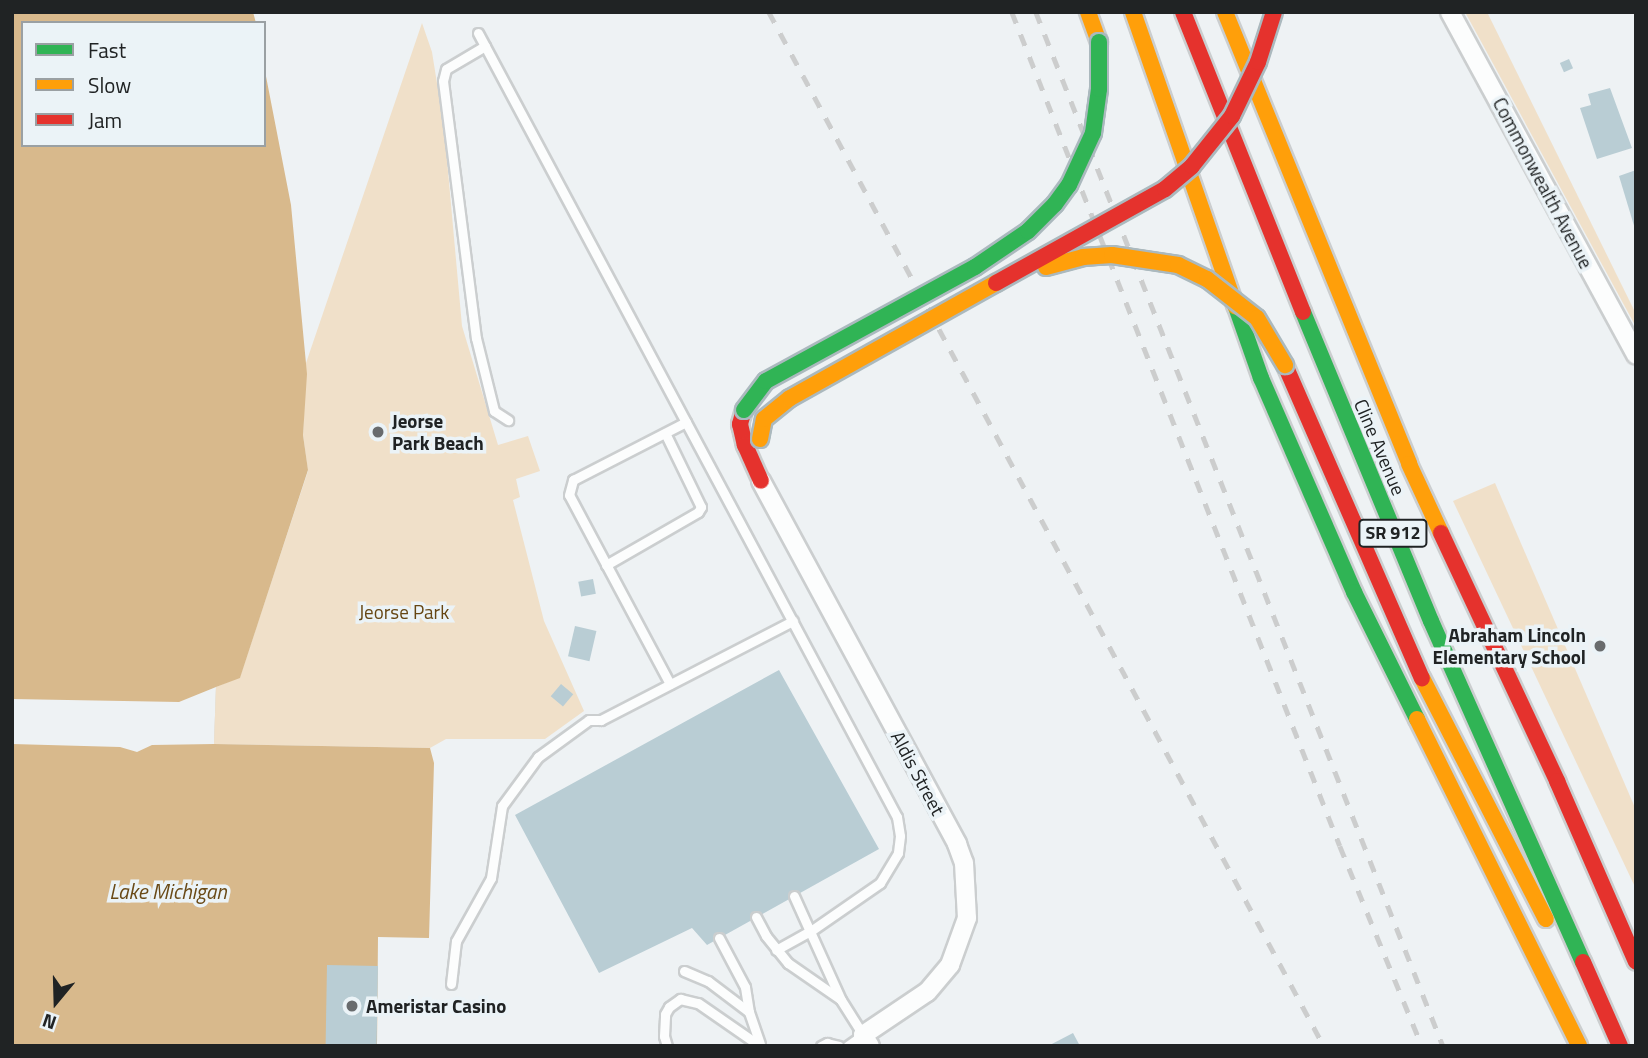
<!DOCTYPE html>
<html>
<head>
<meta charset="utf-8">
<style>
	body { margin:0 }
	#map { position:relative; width:1648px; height:1058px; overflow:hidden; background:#eef2f4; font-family:"Titillium Web",sans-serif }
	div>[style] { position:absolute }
	.green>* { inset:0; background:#f0e0c9 }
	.water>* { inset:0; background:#d8b98c }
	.pier>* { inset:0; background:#eef2f4 }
	.building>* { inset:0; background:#b9cdd4; transform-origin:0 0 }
	.roads { filter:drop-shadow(2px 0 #cbcecf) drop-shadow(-2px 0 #cbcecf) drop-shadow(0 2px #cbcecf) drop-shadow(0 -2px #cbcecf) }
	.lane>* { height:9px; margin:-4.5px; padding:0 4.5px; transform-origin:4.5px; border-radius:4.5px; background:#fcfdfd }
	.street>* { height:18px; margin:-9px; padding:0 9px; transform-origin:9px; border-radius:9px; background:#fcfdfd }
	.fast>* { height:16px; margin:-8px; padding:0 8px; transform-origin:8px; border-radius:8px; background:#30b455 }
	.slow>* { height:16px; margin:-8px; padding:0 8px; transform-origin:8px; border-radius:8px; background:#ff9f0a }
	.jam>* { height:16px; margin:-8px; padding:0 8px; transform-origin:8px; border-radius:8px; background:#e5322d }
	.rail>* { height:4.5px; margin-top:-2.25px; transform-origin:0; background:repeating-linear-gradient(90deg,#cccdcd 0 12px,transparent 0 24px) }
	.bridges { filter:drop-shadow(2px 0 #abb9be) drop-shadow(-2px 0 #abb9be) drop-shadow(0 2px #abb9be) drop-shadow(0 -2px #abb9be) }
	.fast-bridge>* { height:16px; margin:-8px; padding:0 8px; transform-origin:8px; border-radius:8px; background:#30b455 }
	.slow-bridge>* { height:16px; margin:-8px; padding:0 8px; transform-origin:8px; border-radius:8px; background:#ff9f0a }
	.jam-bridge>* { height:16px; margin:-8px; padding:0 8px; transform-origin:8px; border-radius:8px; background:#e5322d }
	.dots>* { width:19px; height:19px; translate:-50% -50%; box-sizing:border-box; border:4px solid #ebf3f7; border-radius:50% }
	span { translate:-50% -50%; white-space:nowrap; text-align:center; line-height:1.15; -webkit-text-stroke:7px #ebf3f7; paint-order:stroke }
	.shield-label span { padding:2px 5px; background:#ebf3f7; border:2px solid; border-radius:5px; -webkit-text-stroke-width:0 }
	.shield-label { font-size:18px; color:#202324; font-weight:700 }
	.street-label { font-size:19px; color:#202324 }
	.poi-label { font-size:19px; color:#202324; font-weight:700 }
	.left { translate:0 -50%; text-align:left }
	.right { translate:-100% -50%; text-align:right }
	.park-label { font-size:19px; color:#664613 }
	.water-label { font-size:21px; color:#6a4a17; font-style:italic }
	.frame { position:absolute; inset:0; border:14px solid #202324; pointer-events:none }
	.legend { position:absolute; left:21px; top:21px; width:245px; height:126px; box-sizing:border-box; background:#ebf3f7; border:2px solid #9aa0a3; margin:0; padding:9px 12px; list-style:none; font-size:21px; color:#202324 }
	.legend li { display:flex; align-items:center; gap:14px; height:35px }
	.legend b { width:35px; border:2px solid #9aa0a3 }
	.north { position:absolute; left:21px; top:967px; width:70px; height:70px; -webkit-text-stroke:5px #ebf3f7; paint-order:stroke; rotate:199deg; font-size:19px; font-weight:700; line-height:28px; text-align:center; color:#202324 }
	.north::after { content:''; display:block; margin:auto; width:24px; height:32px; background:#202324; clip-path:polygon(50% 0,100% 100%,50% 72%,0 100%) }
</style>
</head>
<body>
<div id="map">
	<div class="green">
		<div style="clip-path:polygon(1465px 12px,1487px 12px,1636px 314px,1636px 327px)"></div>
		<div style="clip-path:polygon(422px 23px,432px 52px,444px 127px,462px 326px,498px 445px,528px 436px,540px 471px,516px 479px,520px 497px,513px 500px,544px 621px,584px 711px,545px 739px,446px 739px,430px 748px,214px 744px,216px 687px,240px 677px,308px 471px,303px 435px,306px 363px)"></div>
		<div style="clip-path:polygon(1495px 483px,1636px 810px,1636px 889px,1453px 501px)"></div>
	</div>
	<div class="water">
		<div style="clip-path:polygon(12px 12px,253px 12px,256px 23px,23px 23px,23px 145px,264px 145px,264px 66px,291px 205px,307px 374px,303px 435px,308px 470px,240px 678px,216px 687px,214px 744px,430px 748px,434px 763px,429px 938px,378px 937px,377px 1046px,12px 1046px)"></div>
	</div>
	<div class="pier">
		<div style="clip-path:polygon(216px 687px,214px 744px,152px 745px,137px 752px,120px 747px,12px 744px,12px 699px,179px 702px)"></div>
	</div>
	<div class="building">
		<div style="left:1569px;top:59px;width:10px;height:10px;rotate:66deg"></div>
		<div style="clip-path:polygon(1610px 88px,1632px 148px,1597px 159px,1580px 108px,1591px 105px,1588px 94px)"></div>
		<div style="clip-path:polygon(1636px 170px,1636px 229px,1635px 229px,1619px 176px)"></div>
		<div style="left:593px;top:579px;width:15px;height:15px;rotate:79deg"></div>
		<div style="left:575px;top:626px;width:22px;height:31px;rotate:13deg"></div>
		<div style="clip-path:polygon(779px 670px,879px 849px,707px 945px,692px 928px,599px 973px,515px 815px)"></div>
		<div style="left:561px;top:684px;width:16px;height:16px;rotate:40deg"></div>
		<div style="left:327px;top:965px;width:51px;height:81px;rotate:1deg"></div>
		<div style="clip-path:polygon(1073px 1033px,1080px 1046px,1048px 1046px)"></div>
	</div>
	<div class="roads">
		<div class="lane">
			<div style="left:478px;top:33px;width:889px;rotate:61.88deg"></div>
			<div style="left:897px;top:817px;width:19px;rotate:81deg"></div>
			<div style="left:900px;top:836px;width:17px;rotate:97deg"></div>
			<div style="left:898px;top:853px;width:35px;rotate:121deg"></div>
			<div style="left:880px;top:883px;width:83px;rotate:145.3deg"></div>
			<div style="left:812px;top:930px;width:41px;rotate:150.9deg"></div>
			<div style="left:485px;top:46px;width:45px;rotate:149.5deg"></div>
			<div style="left:446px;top:69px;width:12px;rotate:104deg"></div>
			<div style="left:443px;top:81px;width:259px;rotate:82.7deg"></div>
			<div style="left:476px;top:338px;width:75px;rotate:76.1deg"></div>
			<div style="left:494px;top:411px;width:17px;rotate:33deg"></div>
			<div style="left:606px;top:565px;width:106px;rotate:-29.9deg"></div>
			<div style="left:698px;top:512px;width:6px;rotate:-59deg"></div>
			<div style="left:701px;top:507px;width:82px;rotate:-115.9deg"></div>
			<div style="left:670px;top:684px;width:214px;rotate:-118.1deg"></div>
			<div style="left:569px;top:495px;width:16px;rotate:-75deg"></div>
			<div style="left:573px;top:480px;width:127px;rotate:-27.2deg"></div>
			<div style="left:794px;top:896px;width:114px;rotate:65.7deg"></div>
			<div style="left:841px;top:1000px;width:41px;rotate:57.8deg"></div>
			<div style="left:863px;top:1035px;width:19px;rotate:145deg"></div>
			<div style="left:756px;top:917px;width:21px;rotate:62deg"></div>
			<div style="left:766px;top:936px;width:35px;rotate:51deg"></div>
			<div style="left:788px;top:963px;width:63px;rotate:34.7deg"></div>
			<div style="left:719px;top:938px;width:55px;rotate:62deg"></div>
			<div style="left:745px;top:987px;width:25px;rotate:81deg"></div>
			<div style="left:749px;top:1012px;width:34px;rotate:71deg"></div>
			<div style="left:684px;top:971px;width:26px;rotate:23deg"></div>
			<div style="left:708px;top:981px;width:51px;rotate:37.1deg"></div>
			<div style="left:451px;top:984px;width:43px;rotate:-83.4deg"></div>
			<div style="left:456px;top:941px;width:72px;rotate:-60.9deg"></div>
			<div style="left:491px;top:878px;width:73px;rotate:-81.3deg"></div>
			<div style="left:502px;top:806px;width:61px;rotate:-53.7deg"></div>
			<div style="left:538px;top:757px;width:63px;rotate:-36deg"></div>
			<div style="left:589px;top:720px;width:12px"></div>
			<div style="left:601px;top:720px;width:216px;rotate:-27.3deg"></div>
			<div style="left:667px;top:1046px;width:10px;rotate:-107deg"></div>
			<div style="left:664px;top:1036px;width:22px;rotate:-87deg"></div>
			<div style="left:665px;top:1014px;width:8px;rotate:-60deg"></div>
			<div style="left:669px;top:1007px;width:14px;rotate:-36deg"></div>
			<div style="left:680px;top:999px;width:18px;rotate:13deg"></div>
			<div style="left:698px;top:1003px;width:75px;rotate:34.7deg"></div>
			<div style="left:821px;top:1046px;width:7px;rotate:-27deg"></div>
			<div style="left:827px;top:1043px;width:12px;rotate:14deg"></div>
		</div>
		<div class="street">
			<div style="left:1450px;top:12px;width:390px;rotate:61.5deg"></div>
			<div style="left:761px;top:481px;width:413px;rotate:61.6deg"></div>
			<div style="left:957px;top:844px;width:20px;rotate:70deg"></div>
			<div style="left:964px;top:863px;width:55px;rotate:86.9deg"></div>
			<div style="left:967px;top:918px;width:50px;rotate:109.9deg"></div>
			<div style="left:950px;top:965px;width:35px;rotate:130deg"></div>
			<div style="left:927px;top:992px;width:77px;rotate:146.1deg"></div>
			<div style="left:863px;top:1035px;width:13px;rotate:58deg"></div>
		</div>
		<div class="fast">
			<div style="left:1236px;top:307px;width:75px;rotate:70.6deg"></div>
			<div style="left:1261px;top:378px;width:233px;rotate:66.5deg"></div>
			<div style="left:1354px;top:592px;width:142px;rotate:63.6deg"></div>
			<div style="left:1303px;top:312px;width:334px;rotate:67.5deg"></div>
			<div style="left:1431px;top:621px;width:373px;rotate:66deg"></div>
		</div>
		<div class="slow">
			<div style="left:1088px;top:12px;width:32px;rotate:70deg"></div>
			<div style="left:1133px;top:12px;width:312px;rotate:70.8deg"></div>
			<div style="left:1225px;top:12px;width:488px;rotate:67.8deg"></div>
			<div style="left:1409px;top:464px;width:76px;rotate:65.1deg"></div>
			<div style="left:1422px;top:678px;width:271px;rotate:62.8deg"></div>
			<div style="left:1417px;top:719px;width:365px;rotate:63.6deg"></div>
		</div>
		<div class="jam">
			<div style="left:1183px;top:12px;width:323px;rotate:68.2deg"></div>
			<div style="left:1285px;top:365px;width:342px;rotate:66.4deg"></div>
			<div style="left:744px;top:410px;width:15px;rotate:106deg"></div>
			<div style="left:740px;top:424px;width:22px;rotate:77deg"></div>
			<div style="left:745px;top:445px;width:39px;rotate:66deg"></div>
			<div style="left:1441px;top:533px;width:274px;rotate:64.9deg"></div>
			<div style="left:1557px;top:781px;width:197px;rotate:66.4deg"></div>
			<div style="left:1583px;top:962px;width:92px;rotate:66.2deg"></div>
		</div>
	</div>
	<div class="rail">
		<div style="left:769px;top:12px;width:1174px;rotate:61.78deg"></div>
		<div style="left:1012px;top:12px;width:896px;rotate:68.53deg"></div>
		<div style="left:1340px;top:846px;width:216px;rotate:67.7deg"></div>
		<div style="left:1036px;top:12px;width:1111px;rotate:68.51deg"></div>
	</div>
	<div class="bridges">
		<div class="fast-bridge">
			<div style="left:744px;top:410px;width:36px;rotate:-53deg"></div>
			<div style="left:766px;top:381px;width:238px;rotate:-28.6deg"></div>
			<div style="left:975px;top:267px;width:64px;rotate:-34.2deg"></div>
			<div style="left:1028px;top:231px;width:38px;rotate:-45deg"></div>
			<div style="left:1055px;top:204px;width:24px;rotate:-54deg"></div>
			<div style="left:1069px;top:185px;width:57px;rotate:-65.2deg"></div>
			<div style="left:1093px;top:133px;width:44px;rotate:-82.2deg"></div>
			<div style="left:1099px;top:89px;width:47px;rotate:-90deg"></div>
		</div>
		<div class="slow-bridge">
			<div style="left:1046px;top:267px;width:38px;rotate:-15deg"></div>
			<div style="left:1083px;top:257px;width:29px;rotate:-4deg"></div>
			<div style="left:1112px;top:255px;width:67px;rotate:8.6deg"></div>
			<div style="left:1178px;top:265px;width:32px;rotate:26deg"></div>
			<div style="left:1207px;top:279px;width:63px;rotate:38deg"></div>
			<div style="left:1257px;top:318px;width:55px;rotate:59.2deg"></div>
			<div style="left:760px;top:439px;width:20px;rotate:-79deg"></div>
			<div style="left:764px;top:419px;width:33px;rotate:-39deg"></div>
			<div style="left:790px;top:398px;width:236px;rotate:-29.2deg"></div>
		</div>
		<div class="jam-bridge">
			<div style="left:996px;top:283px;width:193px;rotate:-29.1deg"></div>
			<div style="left:1165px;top:189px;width:35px;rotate:-40deg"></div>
			<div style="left:1192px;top:166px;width:64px;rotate:-51.3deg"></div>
			<div style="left:1232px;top:116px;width:60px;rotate:-64.3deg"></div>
			<div style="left:1258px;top:62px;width:52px;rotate:-72.3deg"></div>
		</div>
	</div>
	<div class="dots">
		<div style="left:378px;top:432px;background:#686b6d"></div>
		<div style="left:1600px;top:646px;background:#686b6d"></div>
		<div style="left:352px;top:1006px;background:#686b6d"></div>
	</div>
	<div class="shield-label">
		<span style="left:1393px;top:533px">SR 912</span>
	</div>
	<div class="street-label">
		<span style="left:1543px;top:183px;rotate:62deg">Commonwealth Avenue</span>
		<span style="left:1380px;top:447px;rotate:67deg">Cline Avenue</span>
		<span style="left:918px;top:773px;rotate:62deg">Aldis Street</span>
	</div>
	<div class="poi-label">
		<span class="left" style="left:392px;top:432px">Jeorse<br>Park Beach</span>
		<span class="right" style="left:1586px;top:646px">Abraham Lincoln<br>Elementary School</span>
		<span class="left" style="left:366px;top:1006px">Ameristar Casino</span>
	</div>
	<div class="park-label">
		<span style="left:404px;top:612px">Jeorse Park</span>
	</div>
	<div class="water-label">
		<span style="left:168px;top:891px">Lake Michigan</span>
	</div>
	<div class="frame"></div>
	<ul class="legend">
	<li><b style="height:9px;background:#30b455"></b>Fast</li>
	<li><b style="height:9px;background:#ff9f0a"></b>Slow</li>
	<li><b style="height:9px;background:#e5322d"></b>Jam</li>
	</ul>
	<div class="north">N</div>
</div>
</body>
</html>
